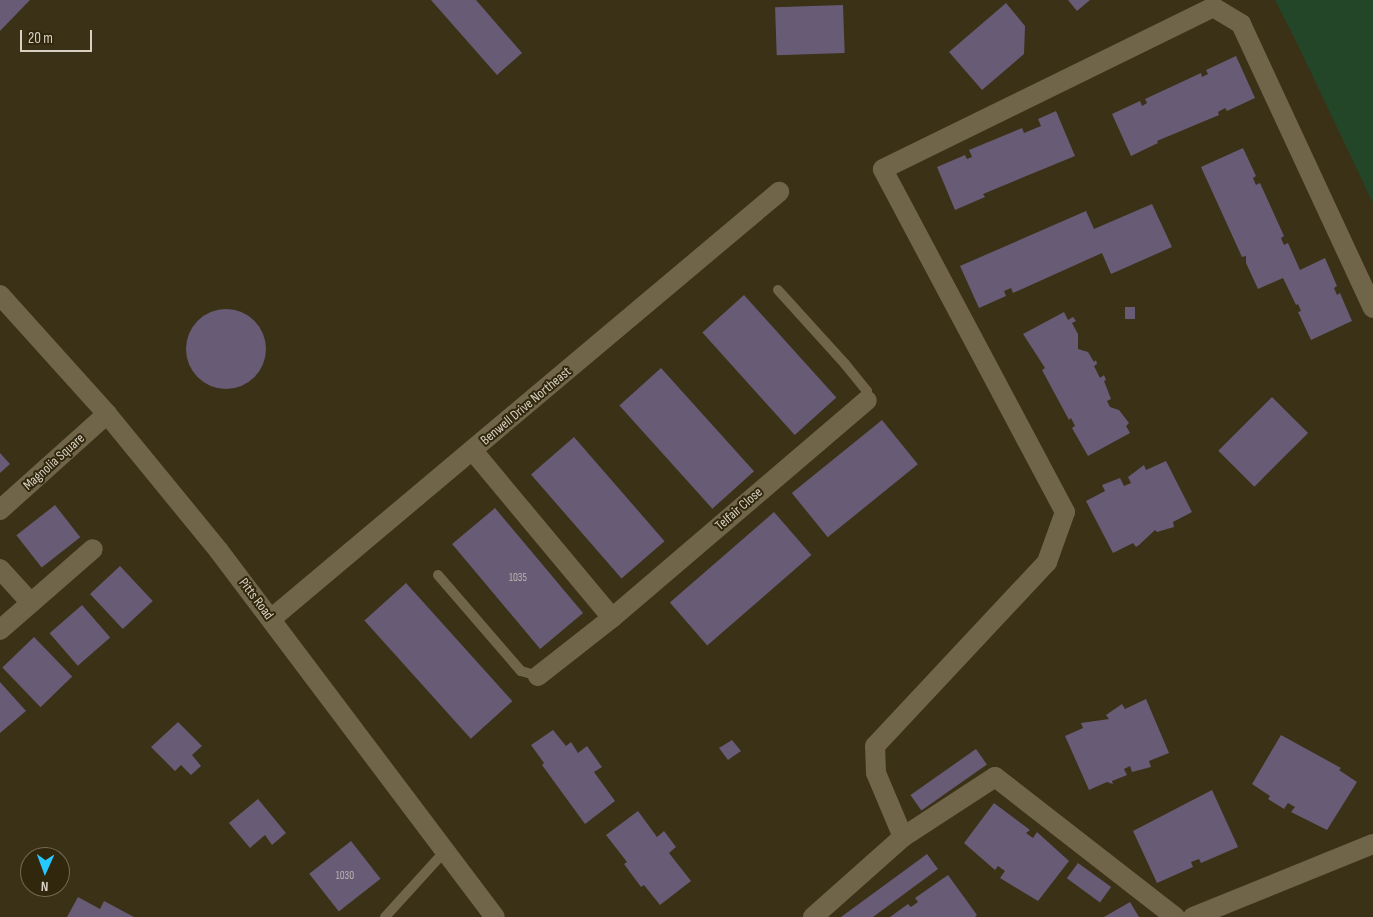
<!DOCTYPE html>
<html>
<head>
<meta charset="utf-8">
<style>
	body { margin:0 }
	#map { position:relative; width:1373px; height:917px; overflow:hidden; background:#3b3117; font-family:"Sofia Sans Condensed",sans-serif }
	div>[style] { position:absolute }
	.green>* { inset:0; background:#234628 }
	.building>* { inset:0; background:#675b75; transform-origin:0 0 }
	.round { border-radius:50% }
	.service>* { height:10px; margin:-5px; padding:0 5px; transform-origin:5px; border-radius:5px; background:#706449 }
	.minor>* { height:20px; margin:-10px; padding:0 10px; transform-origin:10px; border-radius:10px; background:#706449 }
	span { translate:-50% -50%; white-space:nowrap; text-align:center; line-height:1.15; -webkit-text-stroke:4px #31270d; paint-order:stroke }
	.number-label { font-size:11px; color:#bcb4af }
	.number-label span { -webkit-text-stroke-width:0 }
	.street-label { font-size:14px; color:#d8d1c2 }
	.north { position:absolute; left:20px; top:847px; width:50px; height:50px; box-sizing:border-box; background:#31270d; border:1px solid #746b55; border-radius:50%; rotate:182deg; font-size:14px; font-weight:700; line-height:20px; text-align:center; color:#d8d1c2 }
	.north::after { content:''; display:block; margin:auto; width:18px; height:22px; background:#27c8ff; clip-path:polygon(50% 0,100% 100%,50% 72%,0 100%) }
	.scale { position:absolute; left:20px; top:30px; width:72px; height:22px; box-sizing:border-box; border:2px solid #d8d1c2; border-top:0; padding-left:6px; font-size:15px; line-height:18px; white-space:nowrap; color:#d8d1c2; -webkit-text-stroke:4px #31270d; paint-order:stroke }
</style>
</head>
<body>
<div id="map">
	<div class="green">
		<div style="clip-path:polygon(1275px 0,1373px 0,1373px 203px,1296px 41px)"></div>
	</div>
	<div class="building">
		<div style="clip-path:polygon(0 0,30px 0,0 31px)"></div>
		<div style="clip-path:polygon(431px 0,476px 0,522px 53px,497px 75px)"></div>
		<div style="clip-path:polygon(1068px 0,1090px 0,1077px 11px)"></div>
		<div style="clip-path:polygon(1006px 3px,1025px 26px,1024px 54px,982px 90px,949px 52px)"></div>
		<div style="left:843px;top:5px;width:48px;height:68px;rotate:88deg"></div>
		<div style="clip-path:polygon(1236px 56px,1255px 98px,1227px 111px,1225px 108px,1218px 112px,1219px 115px,1157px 141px,1158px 143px,1131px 156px,1112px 114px,1140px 101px,1142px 106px,1147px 103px,1145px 99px,1201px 73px,1202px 77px,1208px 74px,1206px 70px)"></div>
		<div style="clip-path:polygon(1056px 111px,1075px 156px,983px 194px,985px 197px,955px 210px,937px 167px,965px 155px,967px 159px,972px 157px,969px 150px,1022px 128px,1024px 133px,1041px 126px,1038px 119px)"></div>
		<div style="clip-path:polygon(1243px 148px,1256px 176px,1253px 178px,1256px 185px,1260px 183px,1284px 236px,1281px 238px,1284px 245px,1288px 243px,1300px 270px,1325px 258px,1337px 286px,1334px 288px,1337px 295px,1340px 293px,1352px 321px,1311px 340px,1298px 312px,1301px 311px,1298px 304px,1296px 305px,1283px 278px,1258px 289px,1246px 263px,1246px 256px,1242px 257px,1201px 167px)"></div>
		<div style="clip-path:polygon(1152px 204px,1172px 247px,1111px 274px,1102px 253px,1013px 293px,1011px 288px,1004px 291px,1006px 296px,979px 308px,960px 266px,1086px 211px,1094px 229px)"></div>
		<div style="left:744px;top:295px;width:138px;height:56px;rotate:48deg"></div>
		<div style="left:1125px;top:307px;width:10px;height:12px"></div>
		<div class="round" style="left:186px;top:309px;width:80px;height:80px"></div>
		<div style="clip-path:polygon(1064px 312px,1068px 320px,1073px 317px,1076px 321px,1072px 323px,1078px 334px,1078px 349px,1088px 352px,1094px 362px,1096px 360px,1097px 364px,1094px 366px,1100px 378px,1104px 375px,1106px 380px,1104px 381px,1111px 399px,1107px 401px,1110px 407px,1119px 410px,1129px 423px,1126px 426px,1130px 433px,1088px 456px,1072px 428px,1075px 426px,1071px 418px,1069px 420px,1042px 370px,1045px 368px,1023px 334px)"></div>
		<div style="left:661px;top:368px;width:139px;height:56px;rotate:48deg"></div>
		<div style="left:1272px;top:397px;width:51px;height:76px;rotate:45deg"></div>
		<div style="left:882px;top:420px;width:57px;height:116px;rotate:51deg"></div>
		<div style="left:574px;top:437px;width:138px;height:57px;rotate:49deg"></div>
		<div style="clip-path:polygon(0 453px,10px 464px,0 473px)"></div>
		<div style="clip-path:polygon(1166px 461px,1192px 512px,1173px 522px,1174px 527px,1157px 532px,1155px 530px,1139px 545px,1136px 547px,1133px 543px,1113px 553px,1086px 501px,1105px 491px,1102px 485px,1120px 478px,1124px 486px,1131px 483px,1128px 477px,1144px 465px,1146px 470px)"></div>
		<div style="left:55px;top:505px;width:41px;height:49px;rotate:52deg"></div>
		<div style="left:495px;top:508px;width:137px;height:56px;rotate:50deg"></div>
		<div style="left:774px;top:512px;width:57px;height:138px;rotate:49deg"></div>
		<div style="left:120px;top:566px;width:48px;height:41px;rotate:47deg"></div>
		<div style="left:406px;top:583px;width:159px;height:56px;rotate:48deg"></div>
		<div style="left:82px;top:605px;width:43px;height:43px;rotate:49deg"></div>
		<div style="left:34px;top:637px;width:55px;height:44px;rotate:46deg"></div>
		<div style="clip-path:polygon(0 682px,26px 711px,0 733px)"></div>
		<div style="clip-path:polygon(1146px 699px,1169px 753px,1149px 761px,1151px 767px,1132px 772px,1130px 766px,1124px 769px,1127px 775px,1112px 781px,1113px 784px,1107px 782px,1089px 790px,1065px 736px,1083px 728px,1081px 723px,1109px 719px,1106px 715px,1122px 704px,1125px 709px)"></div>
		<div style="clip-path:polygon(178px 722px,202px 746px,192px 755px,201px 766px,191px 775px,181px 765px,175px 771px,151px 747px)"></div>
		<div style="clip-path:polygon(553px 730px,566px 746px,571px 742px,578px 753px,587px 746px,602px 767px,594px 772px,615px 801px,585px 824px,542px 765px,544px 763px,531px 745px)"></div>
		<div style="clip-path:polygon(1281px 735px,1341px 768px,1339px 770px,1357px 782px,1327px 830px,1291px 812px,1295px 807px,1288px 803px,1284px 809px,1268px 799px,1270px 796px,1252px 784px)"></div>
		<div style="clip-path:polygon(732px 740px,741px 751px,728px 760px,719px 748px)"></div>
		<div style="left:976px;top:749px;width:19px;height:80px;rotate:55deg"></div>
		<div style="clip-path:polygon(1212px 790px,1238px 847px,1201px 863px,1199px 859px,1191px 862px,1193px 867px,1157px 883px,1133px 831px)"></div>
		<div style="clip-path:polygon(258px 799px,286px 833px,272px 845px,265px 835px,250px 848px,229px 823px)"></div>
		<div style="clip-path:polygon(994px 803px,1030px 830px,1026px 833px,1033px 838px,1037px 832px,1069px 861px,1038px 901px,1000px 878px,1005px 871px,998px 866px,995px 870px,964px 843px)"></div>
		<div style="clip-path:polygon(638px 811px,657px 837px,664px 831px,676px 847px,669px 853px,691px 881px,660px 905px,644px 885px,641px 887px,624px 864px,627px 862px,606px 835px)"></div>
		<div style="left:351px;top:841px;width:48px;height:53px;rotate:52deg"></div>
		<div style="clip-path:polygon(927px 854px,938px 869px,873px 917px,841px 917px)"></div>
		<div style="left:1078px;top:863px;width:41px;height:19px;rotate:36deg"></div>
		<div style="clip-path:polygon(948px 875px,977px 915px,975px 917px,890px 917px,908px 904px,911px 907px,918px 902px,915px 898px)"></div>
		<div style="clip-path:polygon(78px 897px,100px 909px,104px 901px,134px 917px,67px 917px)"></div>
		<div style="clip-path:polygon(1130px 902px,1139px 917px,1104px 917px)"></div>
	</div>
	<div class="service">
		<div style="left:778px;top:290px;width:100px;rotate:47.8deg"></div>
		<div style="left:845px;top:364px;width:35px;rotate:51deg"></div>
		<div style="left:867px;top:391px;width:9px;rotate:90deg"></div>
		<div style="left:438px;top:575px;width:127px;rotate:49.2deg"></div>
		<div style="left:521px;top:671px;width:18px;rotate:16deg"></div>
		<div style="left:385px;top:917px;width:89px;rotate:-47.7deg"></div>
	</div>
	<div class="minor">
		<div style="left:0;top:295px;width:160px;rotate:48deg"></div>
		<div style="left:107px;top:414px;width:177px;rotate:50.7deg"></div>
		<div style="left:219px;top:551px;width:458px;rotate:53deg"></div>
		<div style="left:473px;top:451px;width:217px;rotate:50.2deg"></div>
		<div style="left:0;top:510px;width:144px;rotate:-41.9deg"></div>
		<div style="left:0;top:569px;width:46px;rotate:47.6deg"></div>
		<div style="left:271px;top:619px;width:664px;rotate:-40.05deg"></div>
		<div style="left:0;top:630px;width:123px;rotate:-41.1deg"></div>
		<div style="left:538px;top:676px;width:94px;rotate:-38.1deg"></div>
		<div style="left:612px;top:618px;width:335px;rotate:-40.5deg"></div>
		<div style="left:813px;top:917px;width:120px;rotate:-41.6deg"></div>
		<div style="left:1175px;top:917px;width:228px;rotate:-142.1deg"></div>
		<div style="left:995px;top:777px;width:110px;rotate:146.9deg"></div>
		<div style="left:903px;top:837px;width:69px;rotate:-112.9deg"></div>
		<div style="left:876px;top:773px;width:27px;rotate:-92deg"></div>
		<div style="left:875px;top:746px;width:252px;rotate:-46.9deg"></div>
		<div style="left:1047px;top:562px;width:53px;rotate:-70.2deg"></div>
		<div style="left:1065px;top:512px;width:388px;rotate:-118deg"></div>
		<div style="left:883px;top:169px;width:368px;rotate:-26.1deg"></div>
		<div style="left:1213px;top:7px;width:33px;rotate:31deg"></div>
		<div style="left:1241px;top:24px;width:313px;rotate:65.1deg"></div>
		<div style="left:1193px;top:917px;width:194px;rotate:-22.1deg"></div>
	</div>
	<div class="number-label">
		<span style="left:518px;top:578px">1035</span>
		<span style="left:345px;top:876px">1030</span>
	</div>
	<div class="street-label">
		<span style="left:526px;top:406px;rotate:-40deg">Benwell Drive Northeast</span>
		<span style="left:54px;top:462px;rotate:-42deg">Magnolia Square</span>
		<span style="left:739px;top:509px;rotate:-41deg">Telfair Close</span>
		<span style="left:256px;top:599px;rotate:53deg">Pitts Road</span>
	</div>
	<div class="north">N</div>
	<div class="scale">20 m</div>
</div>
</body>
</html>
